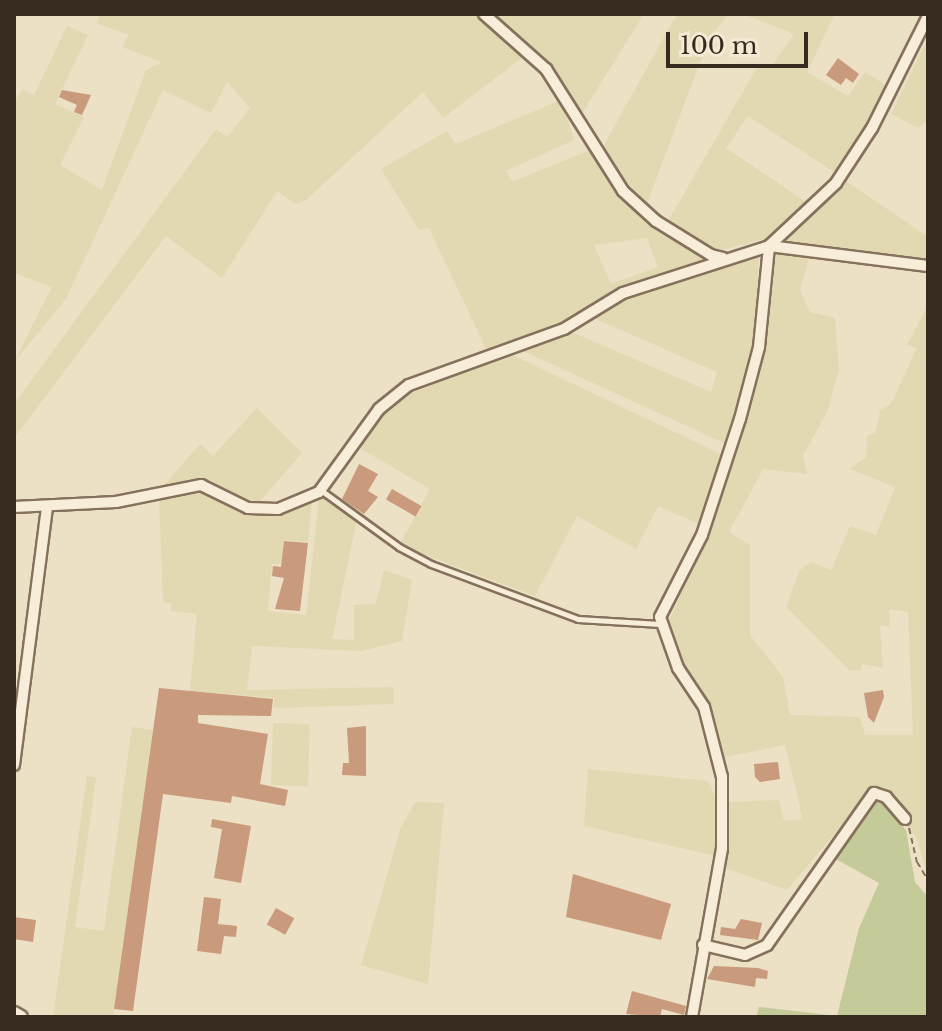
<!DOCTYPE html>
<html>
<head>
<meta charset="utf-8">
<style>
	body { margin:0 }
	#map { position:relative; width:942px; height:1031px; overflow:hidden; background:#ece0c5; font-family:"Libre Baskerville",serif }
	div>[style] { position:absolute }
	.farmland>* { inset:0; background:#e2d9b3; transform-origin:0 0 }
	.green>* { inset:0; background:#c5ca99 }
	.building>* { inset:0; background:#c99a7c; transform-origin:0 0 }
	.path>* { height:2px; margin-top:-1px; transform-origin:0; background:repeating-linear-gradient(90deg,#86715c 0 6px,transparent 0 10px) }
	.roads { filter:drop-shadow(2px 0 #86715c) drop-shadow(-2px 0 #86715c) drop-shadow(0 2px #86715c) drop-shadow(0 -2px #86715c) }
	.service>* { height:5px; margin:-2.5px; padding:0 2.5px; transform-origin:2.5px; border-radius:2.5px; background:#f7edd8 }
	.minor>* { height:10px; margin:-5px; padding:0 5px; transform-origin:5px; border-radius:5px; background:#f7edd8 }
	.tertiary>* { height:12px; margin:-6px; padding:0 6px; transform-origin:6px; border-radius:6px; background:#f7edd8 }
	span { translate:-50% -50%; white-space:nowrap; text-align:center; line-height:1.15; -webkit-text-stroke:8px #f4ead4; paint-order:stroke }
	.frame { position:absolute; inset:0; border:16px solid #372a1f; pointer-events:none }
	.scale { position:absolute; left:666px; top:32px; width:142px; height:36px; box-sizing:border-box; border:4px solid #372a1f; border-top:0; padding-left:10px; font-size:24px; line-height:28px; white-space:nowrap; color:#372a1f; -webkit-text-stroke:6px #f4ead4; paint-order:stroke }
</style>
</head>
<body>
<div id="map">
	<div class="farmland">
		<div style="clip-path:polygon(101px 14px,480px 14px,527px 54px,443px 118px,423px 92px,306px 200px,296px 204px,277px 191px,222px 278px,166px 236px,14px 438px,14px 404px,216px 129px,227px 137px,250px 108px,227px 82px,211px 113px,163px 90px,66px 299px,14px 362px,52px 287px,14px 273px,14px 104px,22px 89px,34px 95px,67px 26px,88px 35px,55px 104px,84px 117px,60px 165px,102px 190px,146px 70px,162px 62px,122px 47px,129px 35px,96px 23px)"></div>
		<div style="clip-path:polygon(490px 14px,644px 14px,578px 120px,545px 62px)"></div>
		<div style="clip-path:polygon(677px 14px,729px 14px,709px 38px,646px 206px,601px 150px)"></div>
		<div style="clip-path:polygon(743px 14px,835px 14px,807px 72px,848px 96px,865px 72px,893px 90px,837px 174px,748px 116px,726px 148px,812px 206px,765px 239px,717px 251px,667px 223px,756px 69px,772px 66px,794px 34px)"></div>
		<div style="clip-path:polygon(928px 38px,928px 119px,919px 128px,891px 114px)"></div>
		<div style="clip-path:polygon(evenodd,561px 100px,574px 140px,506px 171px,512px 182px,590px 150px,628px 201px,707px 258px,641px 280px,566px 323px,487px 351px,429px 228px,419px 230px,381px 169px,447px 131px,456px 144px,561px 100px,647px 238px,658px 267px,611px 284px,594px 245px,647px 238px)"></div>
		<div style="clip-path:polygon(846px 181px,928px 237px,928px 261px,783px 242px)"></div>
		<div style="clip-path:polygon(771px 254px,810px 254px,800px 290px,810px 312px,835px 318px,839px 369px,828px 410px,803px 456px,807px 474px,763px 469px,729px 532px,750px 545px,750px 635px,783px 677px,790px 715px,860px 717px,865px 735px,913px 735px,908px 612px,889px 609px,890px 627px,880px 625px,883px 668px,862px 664px,861px 670px,850px 671px,786px 607px,799px 571px,811px 562px,831px 570px,850px 526px,876px 535px,895px 487px,850px 469px,866px 457px,867px 436px,876px 432px,880px 411px,891px 404px,917px 348px,907px 345px,928px 305px,928px 880px,917px 838px,880px 797px,864px 799px,787px 890px,725px 868px,727px 802px,779px 800px,784px 821px,802px 819px,798px 797px,785px 745px,720px 758px,666px 628px,706px 535px,763px 358px)"></div>
		<div style="clip-path:polygon(759px 255px,755px 345px,724px 443px,521px 350px,567px 330px,711px 392px,717px 372px,591px 317px,644px 288px)"></div>
		<div style="clip-path:polygon(510px 354px,721px 454px,699px 524px,658px 506px,636px 549px,577px 516px,535px 596px,404px 547px,402px 540px,430px 489px,356px 446px,399px 398px)"></div>
		<div style="clip-path:polygon(257px 408px,302px 453px,257px 505px,209px 480px,164px 485px,200px 444px,213px 456px)"></div>
		<div style="clip-path:polygon(203px 488px,251px 512px,282px 511px,312px 500px,308px 542px,284px 540px,281px 564px,272px 564px,268px 611px,306px 615px,319px 499px,326px 498px,357px 519px,332px 639px,354px 640px,354px 605px,376px 604px,384px 570px,412px 580px,402px 641px,361px 651px,252px 646px,247px 690px,393px 687px,394px 704px,274px 708px,274px 698px,190px 691px,197px 614px,171px 611px,171px 603px,163px 602px,159px 495px)"></div>
		<div style="left:273px;top:723px;width:37px;height:62px;rotate:2deg"></div>
		<div style="clip-path:polygon(132px 727px,153px 730px,113px 1017px,53px 1017px,87px 776px,96px 778px,75px 927px,104px 931px)"></div>
		<div style="clip-path:polygon(588px 769px,708px 781px,717px 801px,716px 856px,584px 826px)"></div>
		<div style="clip-path:polygon(415px 802px,444px 803px,428px 984px,361px 965px,400px 830px)"></div>
	</div>
	<div class="green">
		<div style="clip-path:polygon(869px 800px,879px 801px,906px 830px,915px 882px,928px 897px,928px 1017px,756px 1017px,759px 1007px,837px 1016px,859px 928px,879px 883px,825px 853px)"></div>
	</div>
	<div class="building">
		<div style="clip-path:polygon(838px 58px,859px 74px,853px 83px,846px 78px,841px 85px,826px 75px)"></div>
		<div style="clip-path:polygon(62px 90px,91px 95px,82px 115px,74px 112px,77px 105px,59px 97px)"></div>
		<div style="clip-path:polygon(359px 464px,378px 474px,368px 491px,378px 497px,364px 514px,342px 499px)"></div>
		<div style="left:392px;top:489px;width:34px;height:12px;rotate:30deg"></div>
		<div style="clip-path:polygon(284px 541px,308px 543px,300px 611px,275px 609px,284px 578px,272px 576px,273px 566px,281px 567px)"></div>
		<div style="clip-path:polygon(159px 688px,273px 699px,271px 716px,198px 715px,198px 723px,268px 734px,260px 784px,288px 790px,285px 806px,232px 796px,231px 803px,163px 794px,133px 1011px,114px 1009px)"></div>
		<div style="clip-path:polygon(883px 690px,884px 697px,874px 723px,868px 717px,864px 693px)"></div>
		<div style="clip-path:polygon(366px 726px,366px 776px,342px 775px,343px 763px,349px 763px,347px 728px)"></div>
		<div style="clip-path:polygon(778px 762px,780px 779px,760px 782px,755px 777px,754px 764px)"></div>
		<div style="clip-path:polygon(212px 819px,251px 826px,241px 883px,214px 878px,222px 829px,211px 827px)"></div>
		<div style="clip-path:polygon(573px 874px,671px 904px,661px 940px,566px 917px)"></div>
		<div style="clip-path:polygon(204px 897px,221px 899px,218px 924px,237px 926px,236px 937px,224px 936px,221px 954px,197px 951px)"></div>
		<div style="left:276px;top:908px;width:21px;height:19px;rotate:29deg"></div>
		<div style="clip-path:polygon(14px 917px,36px 920px,33px 942px,14px 939px)"></div>
		<div style="clip-path:polygon(741px 919px,762px 923px,758px 940px,720px 935px,721px 927px,735px 929px)"></div>
		<div style="clip-path:polygon(714px 966px,758px 968px,768px 971px,767px 979px,756px 978px,755px 987px,707px 979px)"></div>
		<div style="clip-path:polygon(632px 991px,686px 1006px,684px 1015px,662px 1009px,660px 1017px,626px 1014px)"></div>
	</div>
	<div class="path">
		<div style="left:909px;top:828px;width:35px;rotate:77deg"></div>
		<div style="left:917px;top:862px;width:21px;rotate:59deg"></div>
	</div>
	<div class="roads">
		<div class="service">
			<div style="left:322px;top:491px;width:95px;rotate:36deg"></div>
			<div style="left:399px;top:547px;width:36px;rotate:28deg"></div>
			<div style="left:431px;top:564px;width:157px;rotate:20.5deg"></div>
			<div style="left:578px;top:619px;width:82px;rotate:3.5deg"></div>
		</div>
		<div class="minor">
			<div style="left:484px;top:14px;width:83px;rotate:41.6deg"></div>
			<div style="left:546px;top:69px;width:144px;rotate:57.7deg"></div>
			<div style="left:623px;top:191px;width:45px;rotate:42.3deg"></div>
			<div style="left:656px;top:221px;width:65px;rotate:31.7deg"></div>
			<div style="left:711px;top:255px;width:12px;rotate:14deg"></div>
			<div style="left:14px;top:507px;width:102px;rotate:-2.8deg"></div>
			<div style="left:116px;top:502px;width:87px;rotate:-11.3deg"></div>
			<div style="left:201px;top:485px;width:52px;rotate:26.1deg"></div>
			<div style="left:248px;top:508px;width:30px;rotate:2deg"></div>
			<div style="left:278px;top:509px;width:44px;rotate:-22.5deg"></div>
			<div style="left:319px;top:492px;width:102px;rotate:-54.1deg"></div>
			<div style="left:379px;top:409px;width:38px;rotate:-39deg"></div>
			<div style="left:409px;top:385px;width:165px;rotate:-19.9deg"></div>
			<div style="left:564px;top:329px;width:69px;rotate:-31.4deg"></div>
			<div style="left:623px;top:293px;width:153px;rotate:-17.8deg"></div>
			<div style="left:769px;top:246px;width:160px;rotate:7.2deg"></div>
			<div style="left:14px;top:765px;width:261px;rotate:-82.7deg"></div>
			<div style="left:703px;top:945px;width:43px;rotate:13.4deg"></div>
			<div style="left:745px;top:955px;width:24px;rotate:-24deg"></div>
			<div style="left:767px;top:945px;width:186px;rotate:-54.9deg"></div>
			<div style="left:874px;top:793px;width:13px;rotate:18deg"></div>
			<div style="left:886px;top:797px;width:29px;rotate:49deg"></div>
			<div style="left:692px;top:1017px;width:171px;rotate:-79.9deg"></div>
			<div style="left:722px;top:849px;width:72px;rotate:-90deg"></div>
			<div style="left:722px;top:777px;width:72px;rotate:-104.4deg"></div>
			<div style="left:704px;top:707px;width:47px;rotate:-123.7deg"></div>
			<div style="left:678px;top:668px;width:54px;rotate:-109.4deg"></div>
			<div style="left:660px;top:617px;width:92px;rotate:-62.9deg"></div>
			<div style="left:702px;top:535px;width:122px;rotate:-71.9deg"></div>
			<div style="left:740px;top:419px;width:74px;rotate:-75.2deg"></div>
			<div style="left:759px;top:347px;width:101px;rotate:-84.3deg"></div>
			<div style="left:769px;top:246px;width:92px;rotate:-43.2deg"></div>
			<div style="left:836px;top:183px;width:66px;rotate:-56.8deg"></div>
			<div style="left:872px;top:128px;width:125px;rotate:-63.4deg"></div>
		</div>
		<div class="tertiary">
			<div style="left:14px;top:1013px;width:8px;rotate:30deg"></div>
		</div>
	</div>
	<div class="frame"></div>
	<div class="scale">100 m</div>
</div>
</body>
</html>
